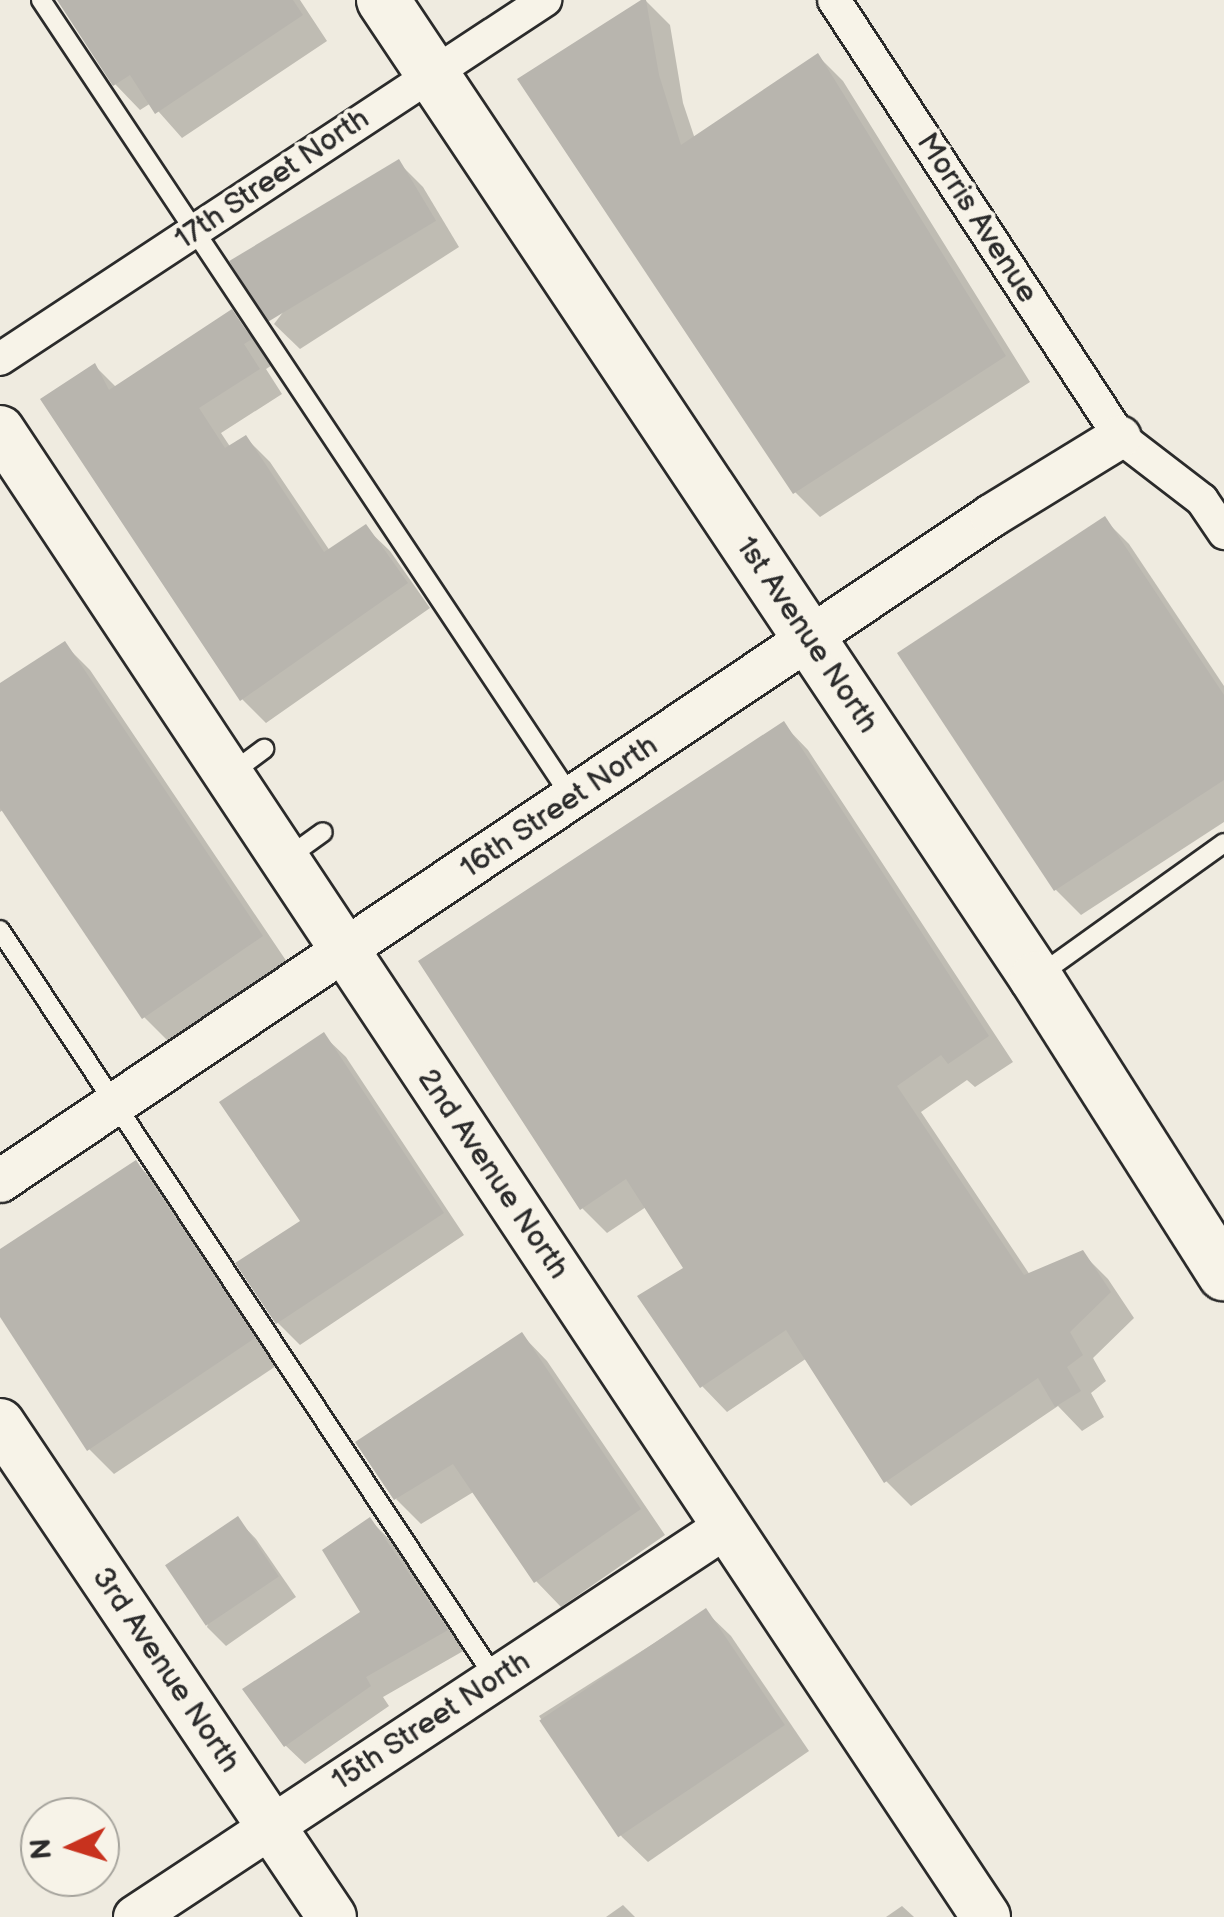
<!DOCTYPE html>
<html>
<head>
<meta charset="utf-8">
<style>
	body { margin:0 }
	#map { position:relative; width:1224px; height:1917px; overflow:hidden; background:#efebe0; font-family:"Balsamiq Sans",sans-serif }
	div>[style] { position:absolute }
	.shadow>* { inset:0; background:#0003 }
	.building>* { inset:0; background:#b8b5ae; transform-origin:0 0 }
	.roads { filter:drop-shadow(2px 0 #2b2b2b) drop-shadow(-2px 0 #2b2b2b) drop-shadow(0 2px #2b2b2b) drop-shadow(0 -2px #2b2b2b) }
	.service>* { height:18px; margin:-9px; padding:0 9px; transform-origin:9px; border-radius:9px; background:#f7f3e8 }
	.minor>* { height:32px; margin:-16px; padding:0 16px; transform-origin:16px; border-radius:16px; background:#f7f3e8 }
	.tertiary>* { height:42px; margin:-21px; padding:0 21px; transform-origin:21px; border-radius:21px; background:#f7f3e8 }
	.secondary>* { height:48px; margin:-24px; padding:0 24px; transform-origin:24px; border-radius:24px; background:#f7f3e8 }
	.primary>* { height:52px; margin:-26px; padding:0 26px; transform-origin:26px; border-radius:26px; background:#f7f3e8 }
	span { translate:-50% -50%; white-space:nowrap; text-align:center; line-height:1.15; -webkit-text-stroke:8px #f7f3e8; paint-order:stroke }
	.street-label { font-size:30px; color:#2b2b2b }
	.north { position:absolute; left:20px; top:1797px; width:100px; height:100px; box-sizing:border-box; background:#f7f3e8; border:2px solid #a5a39c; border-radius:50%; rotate:266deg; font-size:28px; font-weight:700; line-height:40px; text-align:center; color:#2b2b2b }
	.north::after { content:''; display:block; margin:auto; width:35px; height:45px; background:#c8321e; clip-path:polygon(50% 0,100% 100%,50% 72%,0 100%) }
</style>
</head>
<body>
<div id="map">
	<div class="shadow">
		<div style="clip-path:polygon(61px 0,300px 0,327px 41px,182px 138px,151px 103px,140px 110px,115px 84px)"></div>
		<div style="clip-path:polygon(645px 0,670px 25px,683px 103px,695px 139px,818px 56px,843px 81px,1030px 382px,820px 517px,795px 492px,521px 80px)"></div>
		<div style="clip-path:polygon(398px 162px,423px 187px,459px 247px,300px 349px,274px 324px)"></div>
		<div style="clip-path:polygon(232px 313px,274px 364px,266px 369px,282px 394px,221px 433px,231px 448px,246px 438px,270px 462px,330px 551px,365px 527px,390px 551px,430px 608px,266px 723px,242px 699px,95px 366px,117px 388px)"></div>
		<div style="clip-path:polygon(1104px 519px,1129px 544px,1224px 686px,1224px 822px,1081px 915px,1056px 890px)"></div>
		<div style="clip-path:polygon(64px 644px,90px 670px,287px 962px,169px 1042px,144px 1017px,4px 809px,0 812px,0 686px)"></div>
		<div style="clip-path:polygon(783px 724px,808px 750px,1013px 1062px,975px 1087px,967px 1080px,921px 1112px,1030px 1275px,1082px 1253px,1108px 1279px,1134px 1318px,1093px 1358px,1106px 1381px,1091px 1393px,1104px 1417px,1082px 1431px,1058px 1406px,911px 1506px,886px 1481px,807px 1358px,727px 1412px,702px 1386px,686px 1269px,646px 1207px,607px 1233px,582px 1208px)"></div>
		<div style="clip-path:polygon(324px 1036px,346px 1057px,464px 1235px,300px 1345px,278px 1323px,239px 1263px,304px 1222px)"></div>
		<div style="clip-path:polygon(136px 1163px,161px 1188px,279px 1364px,114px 1474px,89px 1449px,0 1312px,0 1252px)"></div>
		<div style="clip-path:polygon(522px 1335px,547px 1361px,665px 1535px,561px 1607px,536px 1581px,475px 1491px,421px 1524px,396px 1499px)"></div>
		<div style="clip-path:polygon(237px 1519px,256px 1539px,296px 1597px,226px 1646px,207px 1627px)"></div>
		<div style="clip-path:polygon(370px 1520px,389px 1539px,465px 1650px,383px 1697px,389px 1706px,305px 1764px,285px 1745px,363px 1612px)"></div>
		<div style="clip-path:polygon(705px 1611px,731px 1636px,809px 1751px,648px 1862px,622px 1837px,539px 1716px)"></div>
		<div style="clip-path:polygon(623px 1905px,635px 1917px,606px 1917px)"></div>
		<div style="clip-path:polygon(902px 1906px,914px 1917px,886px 1917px)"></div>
	</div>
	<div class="building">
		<div style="clip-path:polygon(57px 0,293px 0,303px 15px,155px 114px,130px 75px,113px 86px)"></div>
		<div style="clip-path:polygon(641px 0,646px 0,659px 75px,681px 145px,818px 53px,1006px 356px,793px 494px,517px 79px)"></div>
		<div style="left:399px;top:159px;width:72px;height:198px;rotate:59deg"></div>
		<div style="clip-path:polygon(232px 309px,252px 339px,244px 344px,260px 369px,199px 408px,225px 448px,246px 435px,324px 552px,366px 524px,408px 583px,240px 701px,40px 399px,95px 363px,109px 390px)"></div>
		<div style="clip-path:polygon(1105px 516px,1224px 695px,1224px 780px,1054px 891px,897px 653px)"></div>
		<div style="clip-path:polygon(65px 641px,263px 936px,142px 1019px,0 808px,0 683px)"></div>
		<div style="clip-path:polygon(784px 721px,989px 1036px,948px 1064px,941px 1055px,897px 1086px,1024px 1275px,1083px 1250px,1111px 1292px,1070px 1332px,1083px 1355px,1067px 1367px,1081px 1391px,1055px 1407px,1038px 1378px,884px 1483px,786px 1330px,700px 1388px,637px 1296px,683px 1268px,626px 1179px,580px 1210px,418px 961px)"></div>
		<div style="clip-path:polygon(324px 1032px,444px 1213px,276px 1324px,235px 1263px,300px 1221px,219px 1102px)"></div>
		<div style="clip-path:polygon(136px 1160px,255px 1338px,87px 1451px,0 1317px,0 1249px)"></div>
		<div style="clip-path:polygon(522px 1332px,641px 1509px,534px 1583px,453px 1464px,394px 1500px,355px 1442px)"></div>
		<div style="left:238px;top:1516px;width:73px;height:88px;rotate:56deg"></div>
		<div style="clip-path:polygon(370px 1517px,448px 1630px,366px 1677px,371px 1686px,284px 1747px,242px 1689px,360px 1612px,322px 1550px)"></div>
		<div style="left:706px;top:1608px;width:141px;height:201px;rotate:56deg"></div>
	</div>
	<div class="roads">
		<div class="service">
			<div style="left:41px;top:0;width:959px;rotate:56.36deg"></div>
			<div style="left:229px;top:775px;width:44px;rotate:-36.6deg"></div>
			<div style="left:287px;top:858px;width:44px;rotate:-35.8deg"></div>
			<div style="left:0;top:930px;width:897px;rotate:56.5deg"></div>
			<div style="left:1041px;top:974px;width:225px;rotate:-35.6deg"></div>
		</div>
		<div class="minor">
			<div style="left:834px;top:0;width:522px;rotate:56.8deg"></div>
			<div style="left:1120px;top:437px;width:103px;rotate:37.5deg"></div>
			<div style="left:1202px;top:500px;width:40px;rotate:56deg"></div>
			<div style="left:0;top:359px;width:653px;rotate:-33.37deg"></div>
		</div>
		<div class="tertiary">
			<div style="left:0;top:1181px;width:1193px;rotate:-33.86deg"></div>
			<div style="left:991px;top:516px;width:151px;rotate:-31.5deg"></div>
			<div style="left:135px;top:1917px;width:709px;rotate:-33.44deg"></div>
		</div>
		<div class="secondary">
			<div style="left:0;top:430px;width:1784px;rotate:56.45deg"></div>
			<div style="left:0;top:1423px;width:595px;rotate:56.1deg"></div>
		</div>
		<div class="primary">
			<div style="left:383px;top:0;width:1176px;rotate:56.27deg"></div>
			<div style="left:1036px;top:978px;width:351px;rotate:57.6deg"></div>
		</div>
	</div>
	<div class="street-label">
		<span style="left:272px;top:179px;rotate:-34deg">17th Street North</span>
		<span style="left:977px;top:218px;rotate:57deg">Morris Avenue</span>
		<span style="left:807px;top:635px;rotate:56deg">1st Avenue North</span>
		<span style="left:559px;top:807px;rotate:-34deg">16th Street North</span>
		<span style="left:493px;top:1174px;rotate:56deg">2nd Avenue North</span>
		<span style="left:166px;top:1670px;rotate:56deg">3rd Avenue North</span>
		<span style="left:431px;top:1721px;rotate:-33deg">15th Street North</span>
	</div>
	<div class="north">N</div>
</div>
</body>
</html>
